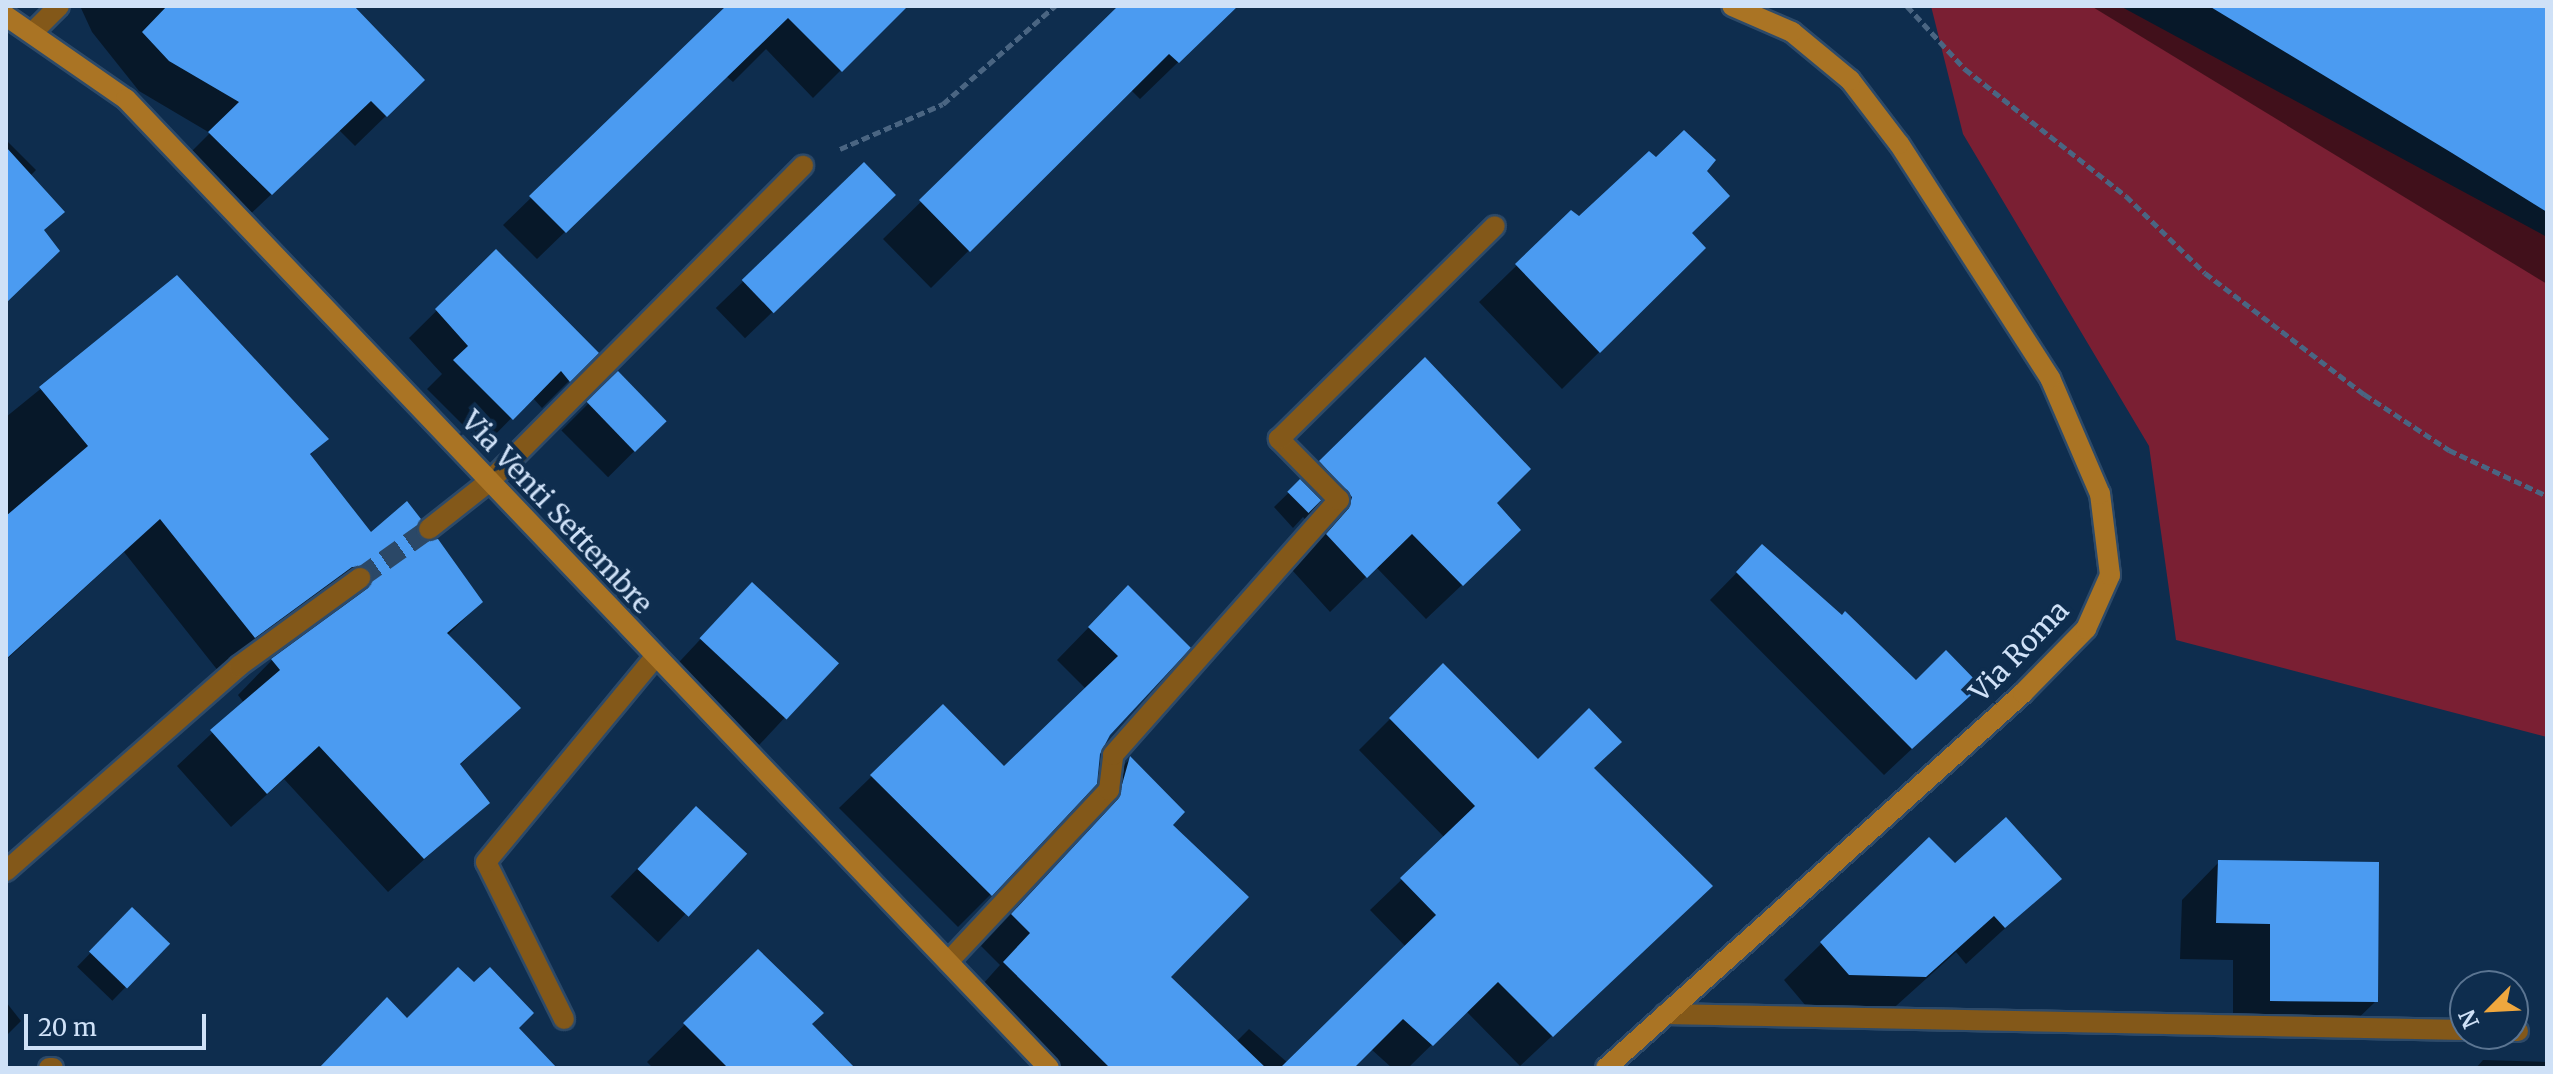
<!DOCTYPE html>
<html>
<head>
<meta charset="utf-8">
<style>
	body { margin:0 }
	#map { position:relative; width:2553px; height:1074px; overflow:hidden; background:#0e2d4e; font-family:Merriweather,serif }
	div>[style] { position:absolute }
	.green>* { inset:0; background:#7a1f33 }
	.shadow>* { inset:0; background:#0007; transform-origin:0 0 }
	.building>* { inset:0; background:#4b9bf1; transform-origin:0 0 }
	.street-tunnel>* { height:20px; margin-top:-10px; transform-origin:0; background:repeating-linear-gradient(90deg,#2b4867 0 20px,transparent 0 30px) }
	.path>* { height:5px; margin-top:-2.5px; transform-origin:0; background:repeating-linear-gradient(90deg,#4a6582 0 8px,transparent 0 12px) }
	.roads { filter:drop-shadow(2px 0 #2d4a69) drop-shadow(-2px 0 #2d4a69) drop-shadow(0 2px #2d4a69) drop-shadow(0 -2px #2d4a69) }
	.street>* { height:20px; margin:-10px; padding:0 10px; transform-origin:10px; border-radius:10px; background:#835819 }
	.secondary>* { height:20px; margin:-10px; padding:0 10px; transform-origin:10px; border-radius:10px; background:#aa7424 }
	span { translate:-50% -50%; white-space:nowrap; text-align:center; line-height:1.15; -webkit-text-stroke:8px #0e2d4e; paint-order:stroke }
	.street-label { font-size:28px; color:#cfe1f7 }
	.frame { position:absolute; inset:0; border:8px solid #cfe1f7; pointer-events:none }
	.north { position:absolute; left:2449px; top:970px; width:80px; height:80px; box-sizing:border-box; background:#0e2d4e; border:2px solid #5b7592; border-radius:50%; rotate:246deg; font-size:22px; font-weight:700; line-height:32px; text-align:center; color:#cfe1f7 }
	.north::after { content:''; display:block; margin:auto; width:28px; height:36px; background:#efa73e; clip-path:polygon(50% 0,100% 100%,50% 72%,0 100%) }
	.scale { position:absolute; left:24px; top:1014px; width:182px; height:36px; box-sizing:border-box; border:4px solid #cfe1f7; border-top:0; padding-left:10px; font-size:24px; line-height:28px; white-space:nowrap; color:#cfe1f7; -webkit-text-stroke:6px #0e2d4e; paint-order:stroke }
</style>
</head>
<body>
<div id="map">
	<div class="green">
		<div style="clip-path:polygon(1931px 6px,2120px 6px,2547px 237px,2547px 737px,2176px 640px,2149px 446px,1963px 134px)"></div>
	</div>
	<div class="shadow">
		<div style="clip-path:polygon(80px 6px,352px 6px,392px 110px,355px 146px,339px 130px,240px 224px,179px 164px,210px 133px,139px 91px,92px 32px)"></div>
		<div style="clip-path:polygon(728px 6px,873px 6px,889px 22px,813px 98px,766px 49px,733px 82px,726px 76px,537px 259px,503px 225px)"></div>
		<div style="clip-path:polygon(1121px 6px,1236px 6px,1140px 99px,1131px 90px,931px 288px,883px 239px)"></div>
		<div style="clip-path:polygon(2091px 6px,2547px 6px,2547px 284px)"></div>
		<div style="clip-path:polygon(6px 140px,36px 170px,30px 176px,62px 212px,43px 231px,6px 302px)"></div>
		<div style="clip-path:polygon(1656px 159px,1704px 171px,1690px 233px,1704px 248px,1562px 389px,1479px 302px,1571px 213px,1579px 218px)"></div>
		<div style="left:864px;top:165px;width:42px;height:206px;rotate:46deg"></div>
		<div style="clip-path:polygon(496px 252px,597px 353px,542px 408px,532px 397px,484px 446px,427px 389px,442px 374px,409px 338px)"></div>
		<div style="clip-path:polygon(177px 278px,326px 439px,309px 456px,371px 535px,437px 541px,481px 602px,447px 636px,483px 742px,459px 766px,487px 803px,388px 892px,284px 779px,231px 827px,177px 766px,244px 703px,238px 695px,272px 660px,336px 614px,337px 605px,219px 672px,124px 552px,6px 660px,6px 417px)"></div>
		<div style="clip-path:polygon(1425px 360px,1494px 503px,1483px 565px,1426px 619px,1376px 567px,1330px 612px,1292px 570px,1315px 545px,1318px 533px,1303px 517px,1293px 528px,1274px 507px)"></div>
		<div style="left:618px;top:374px;width:66px;height:80px;rotate:45deg"></div>
		<div style="clip-path:polygon(1762px 547px,1916px 683px,1979px 686px,1884px 775px,1710px 600px)"></div>
		<div style="left:752px;top:584px;width:115px;height:115px;rotate:43deg"></div>
		<div style="clip-path:polygon(1128px 587px,1108px 734px,991px 894px,958px 927px,839px 808px,872px 776px,1004px 769px,1086px 689px,1057px 660px)"></div>
		<div style="clip-path:polygon(1443px 666px,1538px 762px,1592px 768px,1679px 917px,1520px 1066px,1466px 1011px,1408px 1068px,1392px 1068px,1371px 1049px,1352px 1068px,1049px 1068px,974px 994px,1000px 965px,981px 946px,1088px 832px,1099px 789px,1130px 759px,1170px 825px,1168px 977px,1236px 1042px,1249px 1029px,1288px 1063px,1406px 947px,1370px 910px,1445px 838px,1359px 750px)"></div>
		<div style="left:696px;top:808px;width:66px;height:123px;rotate:44deg"></div>
		<div style="clip-path:polygon(2219px 862px,2376px 1001px,2338px 1038px,2233px 1037px,2233px 960px,2180px 959px,2182px 900px)"></div>
		<div style="clip-path:polygon(1955px 866px,2059px 879px,1966px 964px,1956px 952px,1887px 1014px,1811px 1012px,1784px 980px,1822px 943px)"></div>
		<div style="left:132px;top:910px;width:49px;height:79px;rotate:44deg"></div>
		<div style="clip-path:polygon(758px 952px,809px 1025px,852px 1068px,653px 1068px,647px 1062px)"></div>
		<div style="clip-path:polygon(6px 1002px,21px 1021px,6px 1036px)"></div>
		<div style="clip-path:polygon(2483px 1060px,2547px 1062px,2547px 1068px,2476px 1068px)"></div>
	</div>
	<div class="building">
		<div style="clip-path:polygon(167px 6px,354px 6px,425px 80px,387px 117px,371px 101px,272px 195px,208px 132px,239px 102px,169px 61px,142px 32px)"></div>
		<div style="clip-path:polygon(726px 6px,908px 6px,842px 72px,788px 18px,566px 233px,529px 196px)"></div>
		<div style="clip-path:polygon(1118px 6px,1238px 6px,1179px 63px,1169px 54px,970px 252px,919px 200px)"></div>
		<div style="clip-path:polygon(2209px 6px,2547px 6px,2547px 212px,2452px 153px)"></div>
		<div style="clip-path:polygon(1684px 130px,1716px 160px,1707px 171px,1730px 196px,1692px 233px,1706px 248px,1600px 353px,1515px 264px,1571px 210px,1579px 216px,1649px 151px,1656px 157px)"></div>
		<div style="clip-path:polygon(6px 147px,65px 212px,44px 230px,60px 251px,6px 303px)"></div>
		<div style="left:864px;top:162px;width:46px;height:170px;rotate:46deg"></div>
		<div style="clip-path:polygon(496px 249px,599px 353px,570px 382px,561px 371px,513px 420px,453px 360px,468px 346px,435px 309px)"></div>
		<div style="clip-path:polygon(177px 275px,329px 439px,310px 454px,371px 532px,407px 501px,421px 519px,418px 536px,425px 541px,438px 539px,483px 602px,447px 633px,521px 708px,460px 764px,490px 803px,424px 859px,319px 746px,267px 794px,210px 730px,280px 670px,271px 659px,368px 588px,373px 576px,366px 567px,352px 567px,255px 638px,160px 519px,6px 659px,6px 516px,88px 446px,39px 387px)"></div>
		<div style="clip-path:polygon(1425px 357px,1531px 469px,1497px 503px,1521px 530px,1463px 586px,1412px 534px,1367px 578px,1326px 534px,1349px 508px,1352px 497px,1319px 461px)"></div>
		<div style="left:618px;top:371px;width:70px;height:44px;rotate:46deg"></div>
		<div style="left:1300px;top:479px;width:30px;height:18px;rotate:45deg"></div>
		<div style="clip-path:polygon(1762px 544px,1842px 615px,1845px 611px,1916px 680px,1946px 650px,1981px 686px,1912px 749px,1736px 572px)"></div>
		<div style="left:752px;top:582px;width:119px;height:77px;rotate:43deg"></div>
		<div style="clip-path:polygon(1128px 585px,1191px 648px,1110px 735px,1100px 754px,1097px 784px,992px 896px,870px 775px,943px 704px,1004px 766px,1118px 656px,1088px 627px)"></div>
		<div style="clip-path:polygon(1443px 663px,1538px 759px,1589px 708px,1622px 742px,1594px 768px,1713px 886px,1553px 1037px,1498px 982px,1433px 1046px,1403px 1019px,1354px 1068px,1280px 1068px,1436px 915px,1400px 878px,1475px 806px,1389px 718px)"></div>
		<div style="clip-path:polygon(1130px 756px,1185px 812px,1173px 825px,1249px 897px,1171px 977px,1266px 1068px,1110px 1068px,1003px 962px,1030px 933px,1011px 914px,1118px 799px)"></div>
		<div style="left:696px;top:806px;width:70px;height:86px;rotate:43deg"></div>
		<div style="clip-path:polygon(2006px 817px,2062px 879px,2005px 928px,1994px 916px,1926px 977px,1849px 975px,1820px 942px,1929px 837px,1955px 863px)"></div>
		<div style="clip-path:polygon(2218px 860px,2379px 862px,2378px 1002px,2270px 1001px,2270px 924px,2216px 923px)"></div>
		<div style="left:132px;top:907px;width:53px;height:62px;rotate:44deg"></div>
		<div style="clip-path:polygon(758px 949px,824px 1013px,812px 1024px,855px 1068px,728px 1068px,683px 1023px)"></div>
		<div style="clip-path:polygon(458px 967px,474px 982px,490px 967px,534px 1013px,519px 1028px,557px 1068px,319px 1068px,387px 997px,407px 1018px)"></div>
	</div>
	<div class="street-tunnel">
		<div style="left:360px;top:578px;width:85px;rotate:-35.4deg"></div>
	</div>
	<div class="path">
		<div style="left:1907px;top:6px;width:86px;rotate:47.4deg"></div>
		<div style="left:1965px;top:69px;width:205px;rotate:38.3deg"></div>
		<div style="left:2126px;top:196px;width:110px;rotate:44.3deg"></div>
		<div style="left:2205px;top:273px;width:200px;rotate:37.3deg"></div>
		<div style="left:2364px;top:394px;width:102px;rotate:33.4deg"></div>
		<div style="left:2449px;top:450px;width:108px;rotate:25.1deg"></div>
		<div style="left:840px;top:149px;width:112px;rotate:-23.6deg"></div>
		<div style="left:943px;top:104px;width:149px;rotate:-41.2deg"></div>
	</div>
	<div class="roads">
		<div class="street">
			<div style="left:32px;top:33px;width:38px;rotate:-45deg"></div>
			<div style="left:429px;top:529px;width:79px;rotate:-38.3deg"></div>
			<div style="left:491px;top:480px;width:443px;rotate:-45.2deg"></div>
			<div style="left:6px;top:871px;width:310px;rotate:-41.3deg"></div>
			<div style="left:239px;top:666px;width:150px;rotate:-36deg"></div>
			<div style="left:948px;top:962px;width:236px;rotate:-46.9deg"></div>
			<div style="left:1109px;top:790px;width:35px;rotate:-83deg"></div>
			<div style="left:1113px;top:755px;width:341px;rotate:-48.5deg"></div>
			<div style="left:1339px;top:500px;width:86px;rotate:-134.5deg"></div>
			<div style="left:1279px;top:439px;width:303px;rotate:-44.6deg"></div>
			<div style="left:1665px;top:1014px;width:800px;rotate:1.15deg"></div>
			<div style="left:564px;top:1019px;width:175px;rotate:-116.4deg"></div>
			<div style="left:486px;top:862px;width:264px;rotate:-50.5deg"></div>
			<div style="left:2513px;top:1031px;width:5px"></div>
			<div style="left:49px;top:1068px;width:4px"></div>
		</div>
		<div class="secondary">
			<div style="left:6px;top:16px;width:146px;rotate:34.7deg"></div>
			<div style="left:126px;top:99px;width:1338px;rotate:46.39deg"></div>
			<div style="left:1606px;top:1068px;width:561px;rotate:-41.96deg"></div>
			<div style="left:2023px;top:693px;width:90px;rotate:-45.5deg"></div>
			<div style="left:2086px;top:629px;width:59px;rotate:-66deg"></div>
			<div style="left:2110px;top:575px;width:82px;rotate:-97deg"></div>
			<div style="left:2100px;top:494px;width:126px;rotate:-113.3deg"></div>
			<div style="left:2050px;top:378px;width:278px;rotate:-122.8deg"></div>
			<div style="left:1899px;top:144px;width:81px;rotate:-127.4deg"></div>
			<div style="left:1850px;top:80px;width:75px;rotate:-140.4deg"></div>
			<div style="left:1792px;top:32px;width:65px;rotate:-156.6deg"></div>
		</div>
	</div>
	<div class="street-label">
		<span style="left:557px;top:512px;rotate:47deg">Via Venti Settembre</span>
		<span style="left:2019px;top:651px;rotate:-46deg">Via Roma</span>
	</div>
	<div class="frame"></div>
	<div class="north">N</div>
	<div class="scale">20 m</div>
</div>
</body>
</html>
